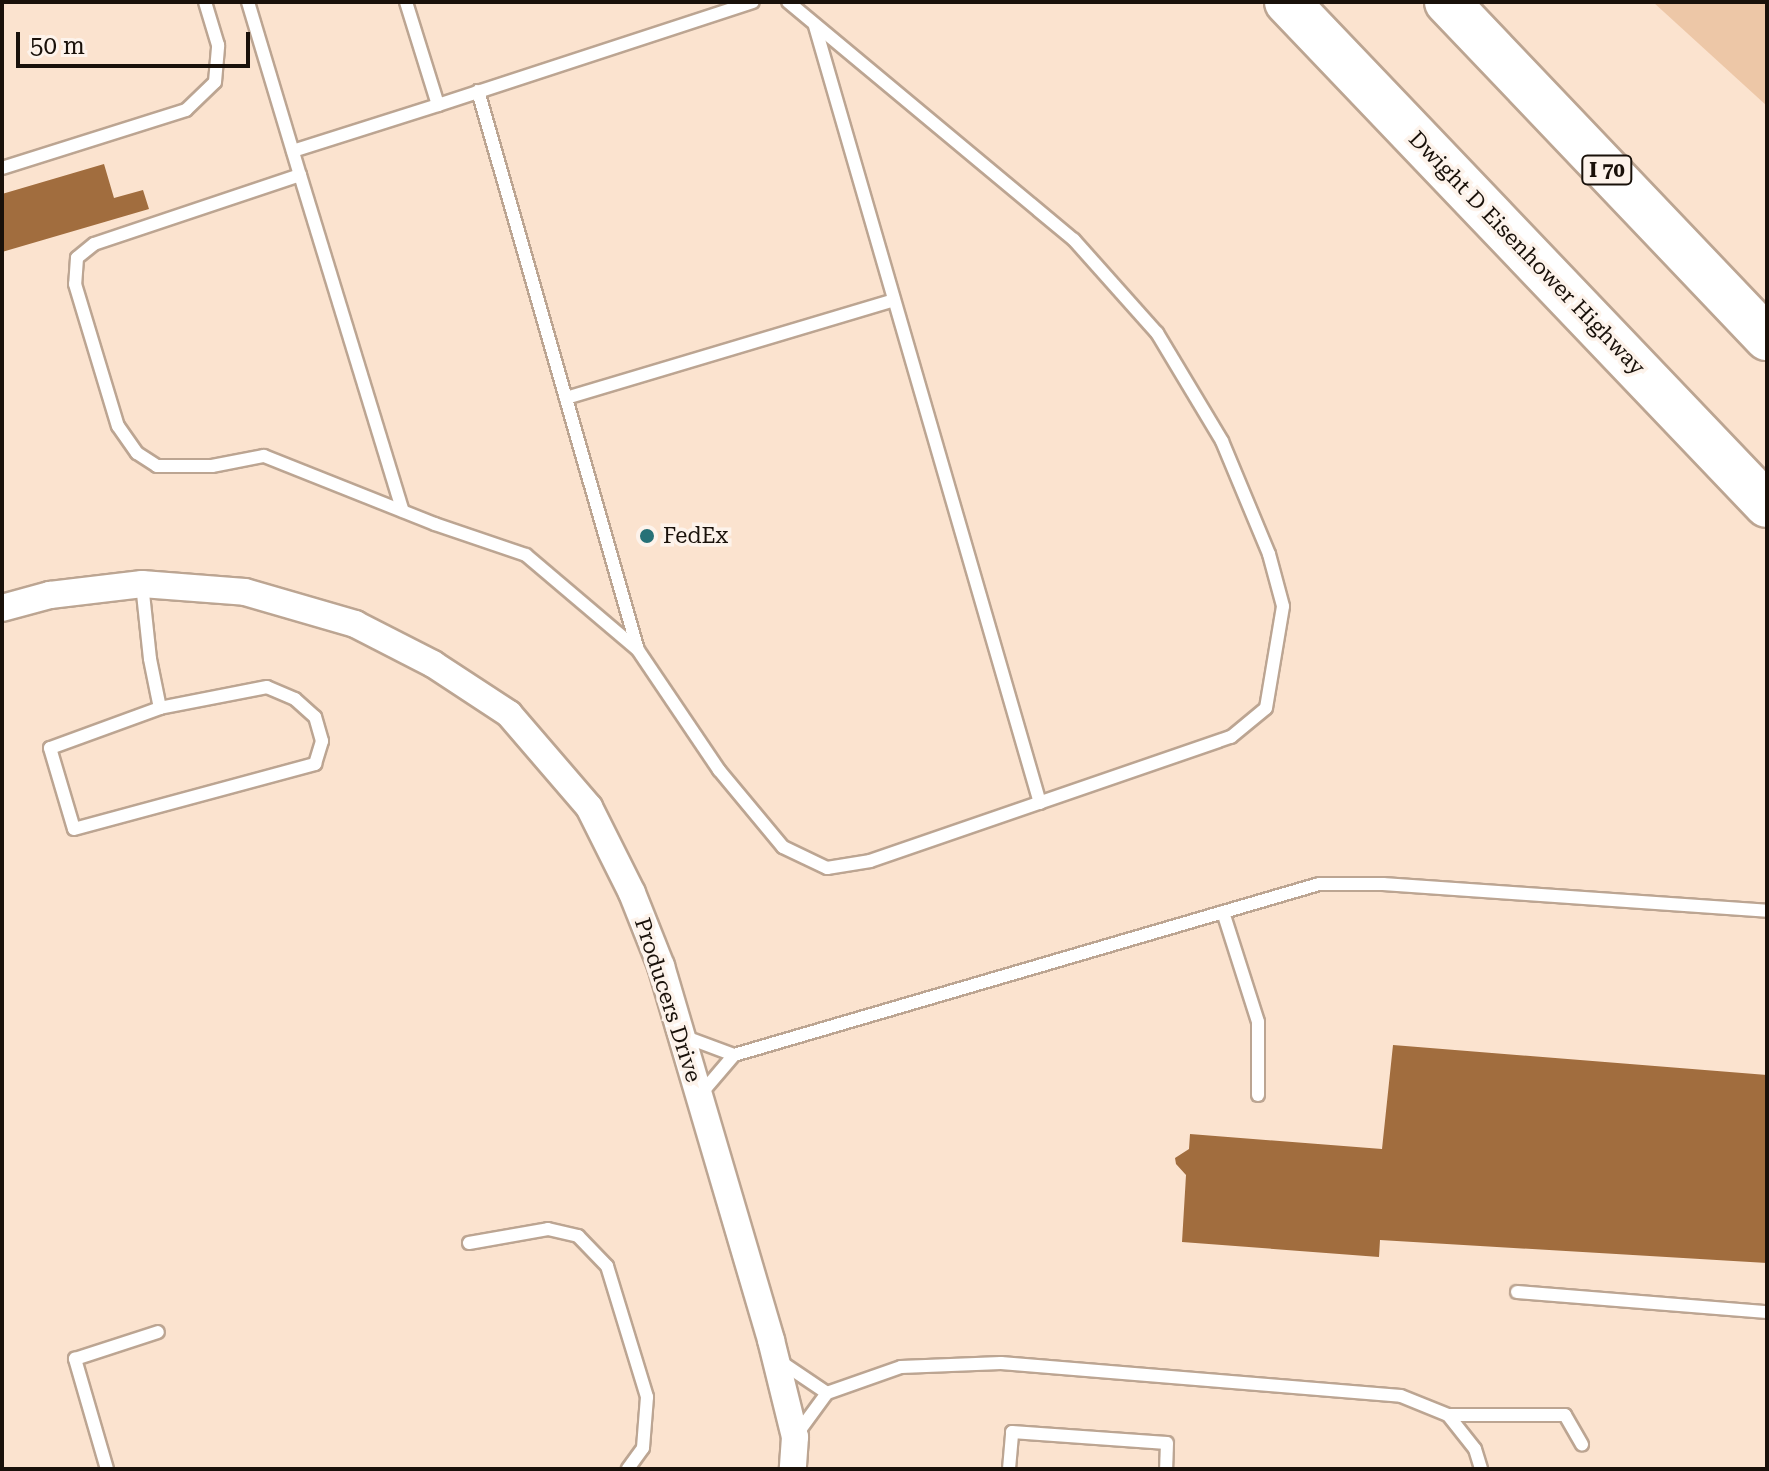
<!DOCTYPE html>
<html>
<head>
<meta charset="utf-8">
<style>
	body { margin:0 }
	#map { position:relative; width:1769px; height:1471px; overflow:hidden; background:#fbe3cf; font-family:"Roboto Serif",serif }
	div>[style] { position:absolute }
	.green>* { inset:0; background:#edc7a7 }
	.building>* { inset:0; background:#a16d3e }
	.roads { filter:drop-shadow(2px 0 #bca592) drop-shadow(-2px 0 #bca592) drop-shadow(0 2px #bca592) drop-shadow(0 -2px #bca592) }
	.lane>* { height:12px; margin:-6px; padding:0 6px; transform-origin:6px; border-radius:6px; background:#fff }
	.street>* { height:26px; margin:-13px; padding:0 13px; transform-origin:13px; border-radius:13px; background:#fff }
	.highway>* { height:44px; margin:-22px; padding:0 22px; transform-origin:22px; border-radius:22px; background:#fff }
	.dots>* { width:22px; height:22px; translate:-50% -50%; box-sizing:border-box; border:4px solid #fdf3eb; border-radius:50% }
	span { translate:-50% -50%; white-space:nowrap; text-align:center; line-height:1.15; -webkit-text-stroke:7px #fdf3eb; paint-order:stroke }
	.shield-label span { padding:2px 6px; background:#fdf3eb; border:2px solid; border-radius:6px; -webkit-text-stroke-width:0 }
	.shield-label { font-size:20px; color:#19110a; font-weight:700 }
	.street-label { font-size:22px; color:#19110a }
	.poi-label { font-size:22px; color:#19110a }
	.left { translate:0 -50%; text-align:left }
	.frame { position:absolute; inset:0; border:4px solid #19110a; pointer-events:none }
	.scale { position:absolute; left:16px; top:32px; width:234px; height:36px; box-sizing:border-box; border:4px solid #19110a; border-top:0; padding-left:10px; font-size:24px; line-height:28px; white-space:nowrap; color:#19110a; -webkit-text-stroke:6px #fdf3eb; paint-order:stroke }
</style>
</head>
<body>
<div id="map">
	<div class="green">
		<div style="clip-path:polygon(1653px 2px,1767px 2px,1767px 106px)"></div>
	</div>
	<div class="building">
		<div style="clip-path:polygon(104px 164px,114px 198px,143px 190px,149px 209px,2px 252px,2px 194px)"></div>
		<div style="clip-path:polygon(1393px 1045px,1767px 1075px,1767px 1263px,1380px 1240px,1379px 1257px,1182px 1242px,1186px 1175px,1176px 1164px,1175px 1158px,1189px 1149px,1190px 1134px,1382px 1149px)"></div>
	</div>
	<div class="roads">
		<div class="lane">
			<div style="left:248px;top:2px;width:181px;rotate:73.3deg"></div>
			<div style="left:300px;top:175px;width:217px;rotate:161.5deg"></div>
			<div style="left:94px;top:244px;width:22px;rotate:141deg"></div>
			<div style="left:77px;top:258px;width:26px;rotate:94deg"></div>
			<div style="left:75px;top:284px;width:148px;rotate:73.2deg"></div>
			<div style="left:118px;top:426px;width:33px;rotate:55deg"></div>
			<div style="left:137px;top:453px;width:24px;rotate:33deg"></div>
			<div style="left:157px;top:466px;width:55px"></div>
			<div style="left:212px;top:466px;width:53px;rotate:-10.9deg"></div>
			<div style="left:264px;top:456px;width:184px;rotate:21.7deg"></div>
			<div style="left:435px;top:524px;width:96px;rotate:18.8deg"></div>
			<div style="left:526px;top:555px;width:147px;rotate:40.3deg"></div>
			<div style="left:638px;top:650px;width:145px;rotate:56deg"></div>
			<div style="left:719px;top:770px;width:100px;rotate:50.3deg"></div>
			<div style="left:783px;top:847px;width:49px;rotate:25.5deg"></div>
			<div style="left:827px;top:868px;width:44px;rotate:-9.2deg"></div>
			<div style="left:870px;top:861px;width:382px;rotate:-19deg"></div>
			<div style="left:1231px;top:737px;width:45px;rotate:-39.6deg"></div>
			<div style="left:1266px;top:708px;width:103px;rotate:-80.5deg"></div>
			<div style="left:1283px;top:606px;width:54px;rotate:-105.1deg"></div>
			<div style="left:1269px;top:554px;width:122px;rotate:-112.6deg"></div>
			<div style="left:1222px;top:441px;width:126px;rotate:-121deg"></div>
			<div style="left:1157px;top:333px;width:125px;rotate:-131.7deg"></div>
			<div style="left:1074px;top:240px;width:372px;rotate:-140.2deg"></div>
			<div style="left:406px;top:2px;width:108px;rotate:72.7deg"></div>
			<div style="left:438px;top:105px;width:331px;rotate:-18.1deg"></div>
			<div style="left:815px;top:26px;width:809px;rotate:73.85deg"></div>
			<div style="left:478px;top:91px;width:581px;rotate:74.03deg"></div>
			<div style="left:293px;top:151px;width:152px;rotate:-17.6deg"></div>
			<div style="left:2px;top:168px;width:193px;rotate:-17.5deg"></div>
			<div style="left:186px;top:110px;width:40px;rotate:-44deg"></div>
			<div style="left:215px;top:82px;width:37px;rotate:-85deg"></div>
			<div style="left:218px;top:45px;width:45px;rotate:-106.8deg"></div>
			<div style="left:300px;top:175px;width:351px;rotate:73deg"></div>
			<div style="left:566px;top:398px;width:342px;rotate:-16.6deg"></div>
			<div style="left:142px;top:584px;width:75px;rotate:83.9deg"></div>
			<div style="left:150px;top:659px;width:50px;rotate:78.5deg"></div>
			<div style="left:160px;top:708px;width:117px;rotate:160deg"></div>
			<div style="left:50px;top:748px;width:84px;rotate:73.5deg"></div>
			<div style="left:74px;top:829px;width:250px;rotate:-15.1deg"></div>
			<div style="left:315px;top:764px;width:24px;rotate:-73deg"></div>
			<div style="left:322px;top:741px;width:25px;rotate:-106deg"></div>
			<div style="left:315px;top:717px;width:27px;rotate:-138deg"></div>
			<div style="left:295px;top:699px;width:30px;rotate:-157deg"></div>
			<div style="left:267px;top:687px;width:109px;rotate:168.9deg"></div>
			<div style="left:1223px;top:912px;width:115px;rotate:72.3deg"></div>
			<div style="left:1258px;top:1022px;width:73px;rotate:90deg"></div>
			<div style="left:683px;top:1036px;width:54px;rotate:20.4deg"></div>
			<div style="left:734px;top:1055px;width:54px;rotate:130.5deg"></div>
			<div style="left:734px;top:1055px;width:609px;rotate:-16.29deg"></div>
			<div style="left:1319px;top:884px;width:64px"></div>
			<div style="left:1383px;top:884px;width:385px;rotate:4deg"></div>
			<div style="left:469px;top:1243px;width:80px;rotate:-10deg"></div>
			<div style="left:548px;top:1229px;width:31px;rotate:13deg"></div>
			<div style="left:578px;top:1236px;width:42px;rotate:46deg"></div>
			<div style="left:607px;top:1266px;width:137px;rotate:73deg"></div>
			<div style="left:647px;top:1397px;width:51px;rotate:94.5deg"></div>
			<div style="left:643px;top:1448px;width:26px;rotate:126deg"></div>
			<div style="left:1517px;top:1292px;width:251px;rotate:4.6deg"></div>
			<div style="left:781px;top:1362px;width:55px;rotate:34deg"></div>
			<div style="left:827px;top:1393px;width:51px;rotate:126.2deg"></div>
			<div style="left:827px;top:1393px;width:78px;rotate:-19.4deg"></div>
			<div style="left:901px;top:1367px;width:100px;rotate:-2.3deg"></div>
			<div style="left:1001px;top:1363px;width:401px;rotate:4.7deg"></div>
			<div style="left:1401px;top:1396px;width:51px;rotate:22deg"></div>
			<div style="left:1448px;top:1415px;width:43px;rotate:51.5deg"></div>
			<div style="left:1475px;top:1449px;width:21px;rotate:73deg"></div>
			<div style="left:1448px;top:1415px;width:117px"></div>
			<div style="left:1565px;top:1415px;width:34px;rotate:60deg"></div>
			<div style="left:107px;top:1469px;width:115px;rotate:-106.2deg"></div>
			<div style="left:75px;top:1359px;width:87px;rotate:-18deg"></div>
			<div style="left:1009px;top:1469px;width:37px;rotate:-85deg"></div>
			<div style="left:1012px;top:1432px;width:155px;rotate:4.1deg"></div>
			<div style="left:1167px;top:1443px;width:26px;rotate:92deg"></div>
		</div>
		<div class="street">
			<div style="left:2px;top:608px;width:50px;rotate:-15.2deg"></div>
			<div style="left:50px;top:595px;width:93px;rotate:-6.8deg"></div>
			<div style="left:142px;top:584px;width:103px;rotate:4.4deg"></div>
			<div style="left:245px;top:592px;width:115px;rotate:16.2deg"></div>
			<div style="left:355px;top:624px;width:88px;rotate:27.1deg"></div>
			<div style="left:433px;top:664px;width:91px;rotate:33.3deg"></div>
			<div style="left:509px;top:714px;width:123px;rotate:49.3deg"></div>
			<div style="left:589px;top:807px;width:96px;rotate:63.4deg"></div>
			<div style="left:632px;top:893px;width:79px;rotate:68.3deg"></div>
			<div style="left:661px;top:966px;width:390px;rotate:73.6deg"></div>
			<div style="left:771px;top:1340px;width:100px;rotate:76.1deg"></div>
			<div style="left:795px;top:1437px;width:32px;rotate:94deg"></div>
		</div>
		<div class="highway">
			<div style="left:1287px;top:2px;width:695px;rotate:46.34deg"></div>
			<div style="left:1447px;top:2px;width:464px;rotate:46.4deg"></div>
		</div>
	</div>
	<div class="dots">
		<div style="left:647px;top:536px;background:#277177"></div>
	</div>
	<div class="shield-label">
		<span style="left:1607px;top:170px">I 70</span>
	</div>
	<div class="street-label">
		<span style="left:1527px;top:253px;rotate:46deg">Dwight D Eisenhower Highway</span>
		<span style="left:668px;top:1000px;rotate:72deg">Producers Drive</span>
	</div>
	<div class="poi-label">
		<span class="left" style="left:663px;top:536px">FedEx</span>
	</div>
	<div class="frame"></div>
	<div class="scale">50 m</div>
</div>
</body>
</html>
